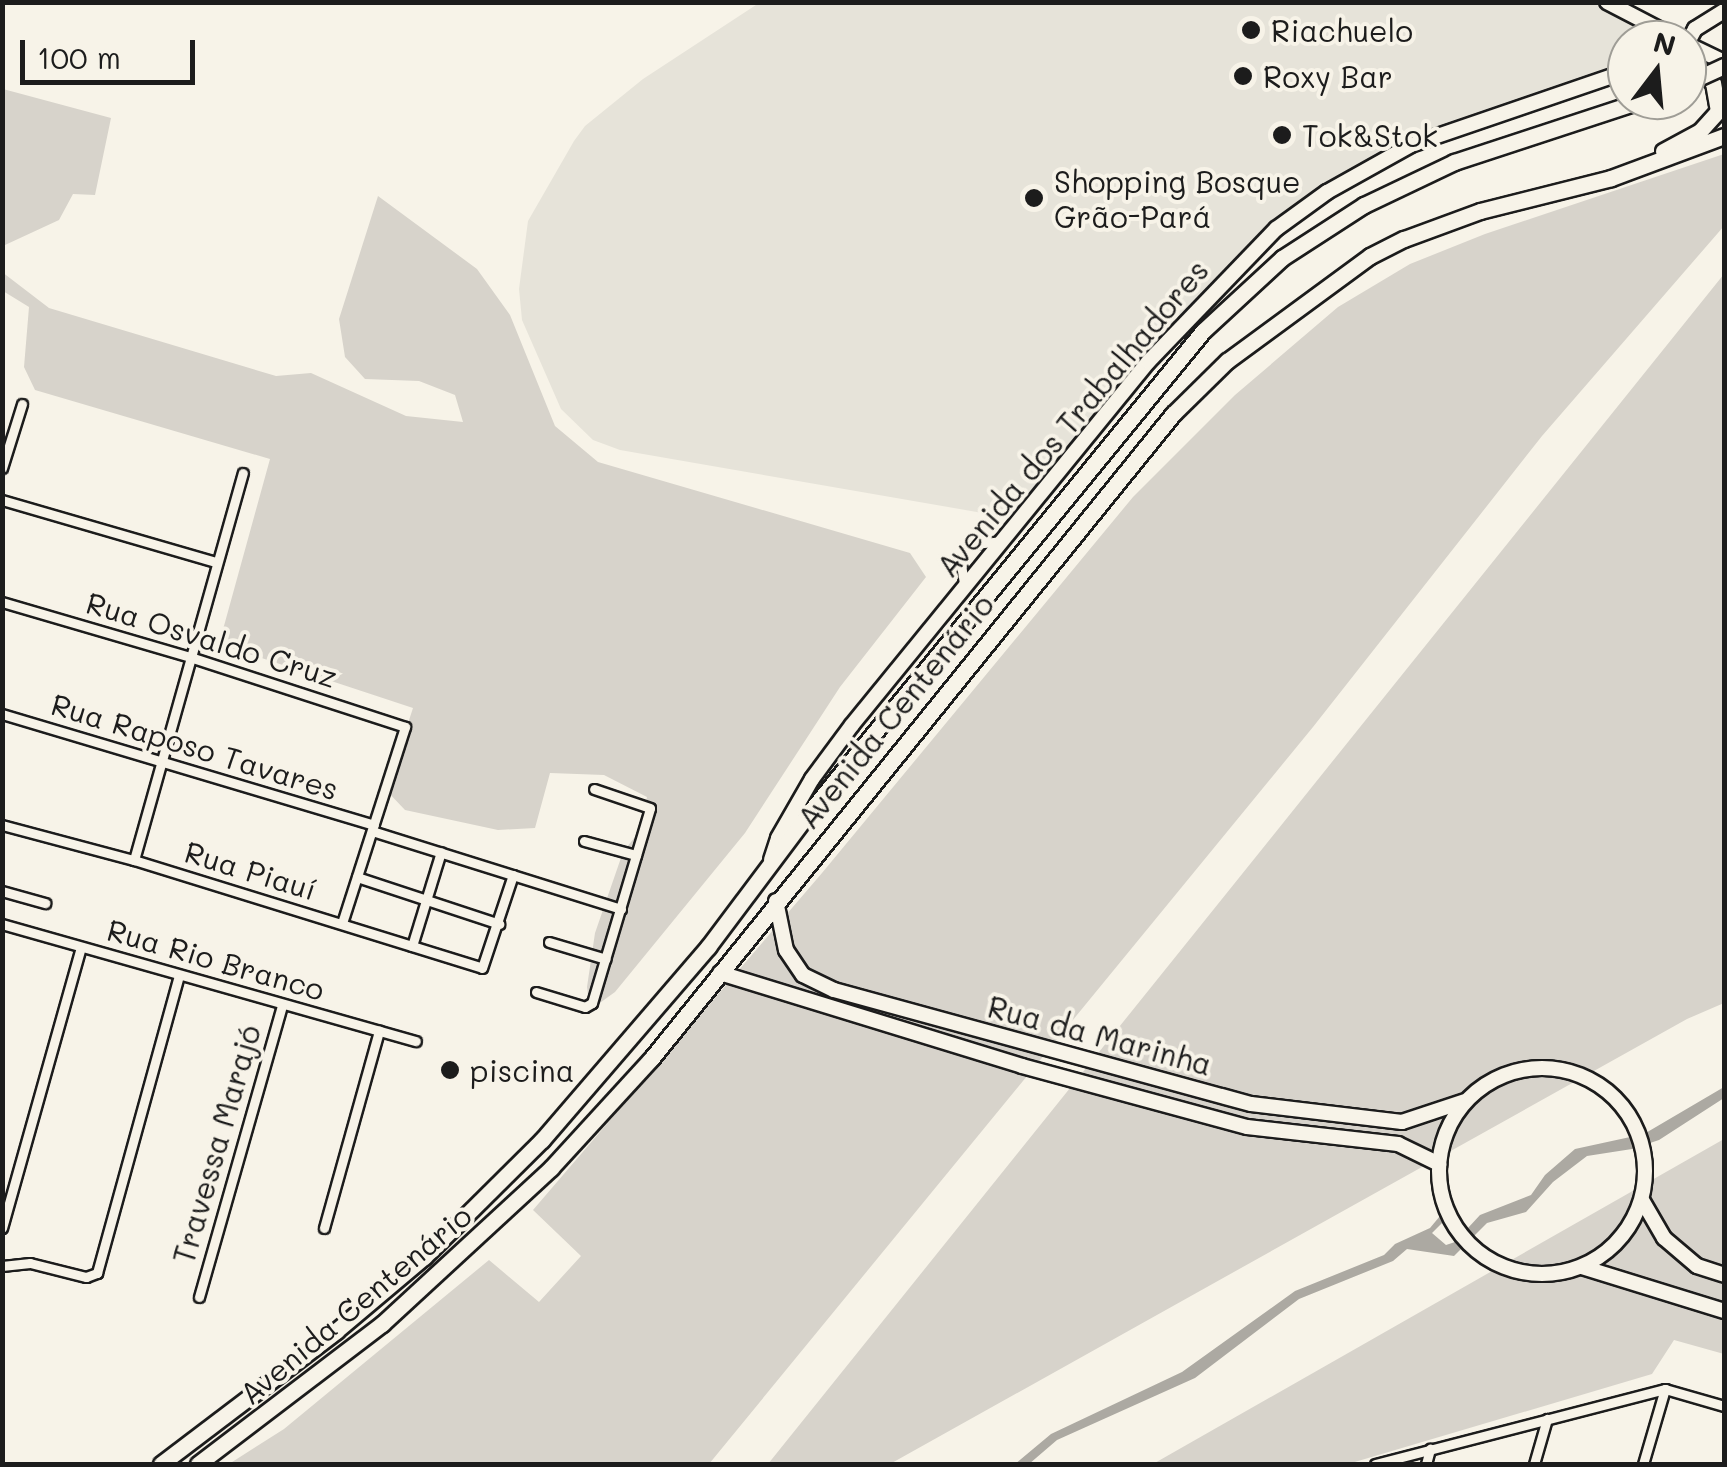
<!DOCTYPE html>
<html>
<head>
<meta charset="utf-8">
<style>
	body { margin:0 }
	#map { position:relative; width:1727px; height:1467px; overflow:hidden; background:#f7f3e8; font-family:Mali,sans-serif }
	div>[style] { position:absolute }
	.built>* { inset:0; background:#e6e3d9 }
	.green>* { inset:0; background:#d7d3cb }
	.water>* { inset:0; background:#aca9a2 }
	.roads { filter:drop-shadow(2px 0 #1c1c1c) drop-shadow(-2px 0 #1c1c1c) drop-shadow(0 2px #1c1c1c) drop-shadow(0 -2px #1c1c1c) }
	.street>* { height:9px; margin:-4.5px; padding:0 4.5px; transform-origin:4.5px; border-radius:4.5px; background:#f7f3e8 }
	.secondary>* { height:14px; margin:-7px; padding:0 7px; transform-origin:7px; border-radius:7px; background:#f7f3e8 }
	.secondary>.ring { margin:-7px; padding:0; box-sizing:content-box; background:none; border:14px solid #f7f3e8; border-radius:50% }
	.primary>* { height:15px; margin:-7.5px; padding:0 7.5px; transform-origin:7.5px; border-radius:7.5px; background:#f7f3e8 }
	.bridges { filter:drop-shadow(2px 0 #1c1c1c) drop-shadow(-2px 0 #1c1c1c) drop-shadow(0 2px #1c1c1c) drop-shadow(0 -2px #1c1c1c) }
	.primary-bridge>* { height:15px; margin:-7.5px; padding:0 7.5px; transform-origin:7.5px; border-radius:7.5px; background:#f7f3e8 }
	.dots>* { width:28px; height:28px; translate:-50% -50%; box-sizing:border-box; border:5px solid #f7f3e8; border-radius:50% }
	span { translate:-50% -50%; white-space:nowrap; text-align:center; line-height:1.15; -webkit-text-stroke:8px #f7f3e8; paint-order:stroke }
	.poi-label { font-size:30px; color:#1c1c1c }
	.left { translate:0 -50%; text-align:left }
	.street-label { font-size:30px; color:#1c1c1c }
	.frame { position:absolute; inset:0; border:5px solid #1c1c1c; pointer-events:none }
	.north { position:absolute; left:1607px; top:20px; width:100px; height:100px; box-sizing:border-box; background:#f7f3e8; border:2px solid #9f9d96; border-radius:50%; rotate:16deg; font-size:28px; font-weight:700; line-height:40px; text-align:center; color:#1c1c1c }
	.north::after { content:''; display:block; margin:auto; width:35px; height:45px; background:#1c1c1c; clip-path:polygon(50% 0,100% 100%,50% 72%,0 100%) }
	.scale { position:absolute; left:20px; top:40px; width:175px; height:45px; box-sizing:border-box; border:5px solid #1c1c1c; border-top:0; padding-left:12px; font-size:30px; line-height:35px; white-space:nowrap; color:#1c1c1c; -webkit-text-stroke:8px #f7f3e8; paint-order:stroke }
</style>
</head>
<body>
<div id="map">
	<div class="built">
		<div style="clip-path:polygon(1617px 2px,1649px 25px,1653px 37px,1627px 40px,1627px 68px,1447px 136px,1327px 192px,1231px 272px,1023px 520px,620px 450px,593px 440px,561px 409px,522px 320px,519px 289px,528px 221px,574px 141px,585px 126px,643px 79px,759px 3px)"></div>
	</div>
	<div class="green">
		<div style="clip-path:polygon(3px 89px,111px 118px,95px 195px,73px 194px,59px 220px,5px 245px,3px 251px)"></div>
		<div style="clip-path:polygon(1724px 154px,1724px 226px,1542px 436px,1313px 727px,709px 1464px,229px 1464px,284px 1429px,489px 1260px,539px 1302px,581px 1256px,533px 1210px,822px 873px,1133px 497px,1235px 395px,1338px 307px,1410px 264px,1485px 234px)"></div>
		<div style="clip-path:polygon(378px 196px,477px 269px,510px 315px,555px 426px,598px 462px,910px 553px,926px 577px,840px 687px,745px 833px,615px 992px,590px 1010px,587px 987px,595px 933px,623px 852px,639px 832px,647px 797px,604px 775px,550px 773px,535px 828px,498px 830px,405px 810px,386px 790px,413px 708px,219px 644px,270px 459px,35px 390px,24px 367px,29px 307px,3px 291px,2px 272px,49px 308px,276px 376px,311px 373px,406px 416px,463px 422px,455px 395px,419px 381px,365px 379px,345px 357px,339px 319px)"></div>
		<div style="clip-path:polygon(1724px 274px,1724px 1003px,1687px 1019px,890px 1464px,768px 1464px)"></div>
		<div style="clip-path:polygon(1724px 1139px,1724px 1354px,1674px 1340px,1652px 1374px,1348px 1464px,1153px 1464px)"></div>
	</div>
	<div class="water">
		<div style="clip-path:polygon(1724px 1087px,1724px 1098px,1659px 1140px,1632px 1149px,1587px 1156px,1553px 1182px,1526px 1212px,1487px 1223px,1454px 1256px,1407px 1249px,1393px 1261px,1299px 1299px,1195px 1378px,1057px 1440px,1029px 1464px,1015px 1464px,1051px 1434px,1182px 1372px,1295px 1291px,1384px 1255px,1395px 1244px,1430px 1228px,1445px 1210px,1442px 1223px,1432px 1233px,1446px 1245px,1455px 1242px,1480px 1215px,1531px 1195px,1545px 1175px,1575px 1149px,1644px 1134px)"></div>
	</div>
	<div class="roads">
		<div class="street">
			<div style="left:2px;top:468px;width:67px;rotate:-72.6deg"></div>
			<div style="left:2px;top:500px;width:222px;rotate:16.2deg"></div>
			<div style="left:968px;top:545px;width:34px;rotate:-7deg"></div>
			<div style="left:960px;top:558px;width:26px;rotate:81deg"></div>
			<div style="left:2px;top:602px;width:196px;rotate:16.3deg"></div>
			<div style="left:190px;top:657px;width:226px;rotate:18deg"></div>
			<div style="left:405px;top:727px;width:206px;rotate:107.8deg"></div>
			<div style="left:2px;top:714px;width:388px;rotate:16.6deg"></div>
			<div style="left:2px;top:825px;width:137px;rotate:14.9deg"></div>
			<div style="left:134px;top:860px;width:364px;rotate:17.2deg"></div>
			<div style="left:482px;top:968px;width:98px;rotate:-71.6deg"></div>
			<div style="left:372px;top:831px;width:261px;rotate:17.4deg"></div>
			<div style="left:584px;top:841px;width:54px;rotate:15.1deg"></div>
			<div style="left:134px;top:860px;width:402px;rotate:-74.3deg"></div>
			<div style="left:357px;top:877px;width:150px;rotate:18.3deg"></div>
			<div style="left:2px;top:891px;width:45px;rotate:15.6deg"></div>
			<div style="left:2px;top:924px;width:430px;rotate:15.8deg"></div>
			<div style="left:549px;top:942px;width:59px;rotate:16.6deg"></div>
			<div style="left:412px;top:946px;width:98px;rotate:-72.9deg"></div>
			<div style="left:536px;top:992px;width:51px;rotate:17deg"></div>
			<div style="left:585px;top:1007px;width:8px;rotate:-30deg"></div>
			<div style="left:592px;top:1003px;width:203px;rotate:-73.4deg"></div>
			<div style="left:650px;top:808px;width:59px;rotate:-161.3deg"></div>
			<div style="left:2px;top:1228px;width:292px;rotate:-74.3deg"></div>
			<div style="left:324px;top:1228px;width:205px;rotate:-74.4deg"></div>
			<div style="left:2px;top:1266px;width:28px;rotate:-6deg"></div>
			<div style="left:30px;top:1263px;width:58px;rotate:14deg"></div>
			<div style="left:86px;top:1277px;width:12px;rotate:-20deg"></div>
			<div style="left:97px;top:1273px;width:309px;rotate:-74.6deg"></div>
			<div style="left:199px;top:1297px;width:304px;rotate:-74.1deg"></div>
			<div style="left:1665px;top:1389px;width:61px;rotate:16.1deg"></div>
			<div style="left:1375px;top:1464px;width:300px;rotate:-14.5deg"></div>
			<div style="left:1426px;top:1464px;width:16px;rotate:-75deg"></div>
			<div style="left:1534px;top:1464px;width:47px;rotate:-73.9deg"></div>
			<div style="left:1643px;top:1464px;width:78px;rotate:-73.7deg"></div>
		</div>
		<div class="secondary">
			<div style="left:1607px;top:2px;width:82px;rotate:27.5deg"></div>
			<div style="left:1687px;top:44px;width:17px;rotate:-62deg"></div>
			<div style="left:1695px;top:29px;width:34px;rotate:-32deg"></div>
			<div style="left:1687px;top:44px;width:41px;rotate:25.9deg"></div>
			<div style="left:771px;top:860px;width:23px;rotate:-72deg"></div>
			<div style="left:778px;top:838px;width:68px;rotate:-60deg"></div>
			<div style="left:812px;top:779px;width:67px;rotate:-53.5deg"></div>
			<div style="left:852px;top:725px;width:468px;rotate:-50.8deg"></div>
			<div style="left:1148px;top:362px;width:185px;rotate:-46.1deg"></div>
			<div style="left:1276px;top:229px;width:63px;rotate:-36deg"></div>
			<div style="left:1327px;top:192px;width:96px;rotate:-29.2deg"></div>
			<div style="left:1411px;top:145px;width:228px;rotate:-18.9deg"></div>
			<div style="left:776px;top:901px;width:50px;rotate:78.5deg"></div>
			<div style="left:786px;top:950px;width:30px;rotate:56deg"></div>
			<div style="left:803px;top:975px;width:34px;rotate:26deg"></div>
			<div style="left:834px;top:990px;width:432px;rotate:15.3deg"></div>
			<div style="left:1251px;top:1104px;width:152px;rotate:6.8deg"></div>
			<div style="left:1402px;top:1122px;width:66px;rotate:-18.4deg"></div>
			<div style="left:720px;top:973px;width:316px;rotate:17.1deg"></div>
			<div style="left:1022px;top:1066px;width:233px;rotate:15.2deg"></div>
			<div style="left:1247px;top:1127px;width:152px;rotate:6.4deg"></div>
			<div style="left:1398px;top:1144px;width:46px;rotate:26deg"></div>
			<div class="ring" style="left:1439px;top:1068px;width:192px;height:192px"></div>
			<div style="left:1642px;top:1200px;width:44px;rotate:59.9deg"></div>
			<div style="left:1664px;top:1238px;width:43px;rotate:40.3deg"></div>
			<div style="left:1697px;top:1266px;width:28px;rotate:18deg"></div>
			<div style="left:1582px;top:1267px;width:149px;rotate:17.2deg"></div>
		</div>
		<div class="primary">
			<div style="left:1663px;top:151px;width:42px;rotate:-28.4deg"></div>
			<div style="left:1700px;top:131px;width:27px;rotate:-48deg"></div>
			<div style="left:1718px;top:111px;width:28px;rotate:-100deg"></div>
			<div style="left:1713px;top:83px;width:17px;rotate:-130deg"></div>
			<div style="left:1702px;top:70px;width:17px;rotate:-155deg"></div>
			<div style="left:161px;top:1464px;width:220px;rotate:-37.2deg"></div>
			<div style="left:336px;top:1331px;width:115px;rotate:-40.1deg"></div>
			<div style="left:424px;top:1257px;width:166px;rotate:-44.8deg"></div>
			<div style="left:542px;top:1140px;width:255px;rotate:-49.3deg"></div>
			<div style="left:708px;top:947px;width:166px;rotate:-53.1deg"></div>
			<div style="left:808px;top:814px;width:624px;rotate:-50.72deg"></div>
			<div style="left:1203px;top:331px;width:108px;rotate:-42.7deg"></div>
			<div style="left:1282px;top:258px;width:98px;rotate:-32.9deg"></div>
			<div style="left:1364px;top:205px;width:100px;rotate:-25.5deg"></div>
			<div style="left:1454px;top:162px;width:199px;rotate:-18.2deg"></div>
			<div style="left:198px;top:1464px;width:231px;rotate:-37.3deg"></div>
			<div style="left:382px;top:1324px;width:230px;rotate:-42.7deg"></div>
			<div style="left:551px;top:1168px;width:148px;rotate:-47.5deg"></div>
			<div style="left:651px;top:1059px;width:830px;rotate:-51.02deg"></div>
			<div style="left:1173px;top:414px;width:76px;rotate:-44.5deg"></div>
			<div style="left:1227px;top:361px;width:177px;rotate:-36.3deg"></div>
			<div style="left:1370px;top:256px;width:38px;rotate:-27deg"></div>
			<div style="left:1404px;top:239px;width:81px;rotate:-20.2deg"></div>
			<div style="left:1480px;top:211px;width:135px;rotate:-14.1deg"></div>
			<div style="left:1611px;top:178px;width:121px;rotate:-20.4deg"></div>
		</div>
	</div>
	<div class="bridges">
		<div class="primary-bridge">
			<div style="left:1687px;top:83px;width:41px;rotate:-24.7deg"></div>
		</div>
	</div>
	<div class="dots">
		<div style="left:1251px;top:30px;background:#1c1c1c"></div>
		<div style="left:1243px;top:76px;background:#1c1c1c"></div>
		<div style="left:1282px;top:135px;background:#1c1c1c"></div>
		<div style="left:1034px;top:198px;background:#1c1c1c"></div>
		<div style="left:450px;top:1070px;background:#1c1c1c"></div>
	</div>
	<div class="poi-label">
		<span class="left" style="left:1271px;top:30px">Riachuelo</span>
		<span class="left" style="left:1263px;top:76px">Roxy Bar</span>
		<span class="left" style="left:1302px;top:135px">Tok&amp;Stok</span>
		<span class="left" style="left:1054px;top:198px">Shopping Bosque<br>Grão-Pará</span>
		<span class="left" style="left:470px;top:1070px">piscina</span>
	</div>
	<div class="street-label">
		<span style="left:1072px;top:418px;rotate:-50deg">Avenida dos Trabalhadores</span>
		<span style="left:212px;top:639px;rotate:17deg">Rua Osvaldo Cruz</span>
		<span style="left:895px;top:711px;rotate:-51deg">Avenida Centenário</span>
		<span style="left:195px;top:746px;rotate:17deg">Rua Raposo Tavares</span>
		<span style="left:251px;top:870px;rotate:17deg">Rua Piauí</span>
		<span style="left:216px;top:959px;rotate:16deg">Rua Rio Branco</span>
		<span style="left:1100px;top:1035px;rotate:15deg">Rua da Marinha</span>
		<span style="left:216px;top:1144px;rotate:-74deg">Travessa Marajó</span>
		<span style="left:355px;top:1304px;rotate:-40deg">Avenida Centenário</span>
	</div>
	<div class="frame"></div>
	<div class="north">N</div>
	<div class="scale">100 m</div>
</div>
</body>
</html>
